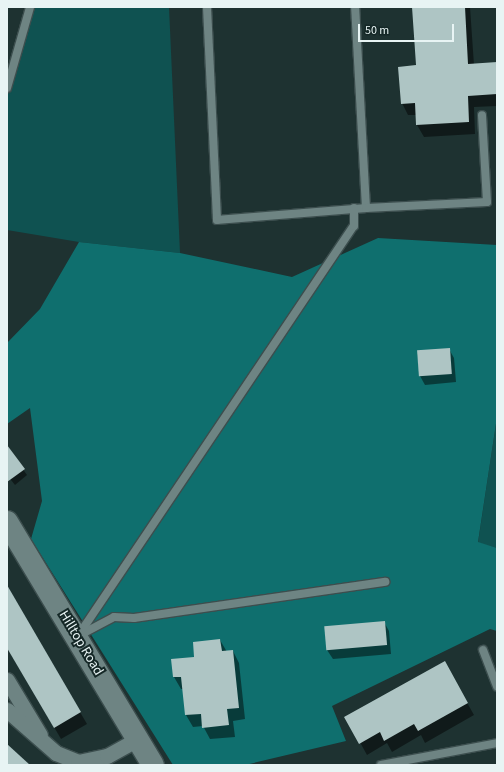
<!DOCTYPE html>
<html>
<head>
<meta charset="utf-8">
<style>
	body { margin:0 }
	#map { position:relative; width:504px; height:772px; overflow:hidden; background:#1e3231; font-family:"Source Sans 3",sans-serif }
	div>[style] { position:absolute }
	.green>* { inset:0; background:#0f5251 }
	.forest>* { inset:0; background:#0f6f6e }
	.shadow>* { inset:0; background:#0007 }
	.building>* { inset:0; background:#aec5c4; transform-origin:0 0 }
	.roads { filter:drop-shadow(1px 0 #3c4e4e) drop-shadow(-1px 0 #3c4e4e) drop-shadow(0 1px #3c4e4e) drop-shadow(0 -1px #3c4e4e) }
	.lane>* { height:8px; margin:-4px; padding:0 4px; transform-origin:4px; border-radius:4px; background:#6e8483 }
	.street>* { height:15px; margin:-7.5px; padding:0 7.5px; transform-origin:7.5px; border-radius:7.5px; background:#6e8483 }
	.secondary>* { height:22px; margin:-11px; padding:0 11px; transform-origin:11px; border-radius:11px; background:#6e8483 }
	span { translate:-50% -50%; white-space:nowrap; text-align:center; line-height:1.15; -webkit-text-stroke:4px #152827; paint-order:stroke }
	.street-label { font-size:14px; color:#e8f4f4 }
	.frame { position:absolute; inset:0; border:8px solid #e8f4f4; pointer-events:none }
	.scale { position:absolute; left:358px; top:24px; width:96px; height:18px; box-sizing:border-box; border:2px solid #e8f4f4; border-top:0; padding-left:5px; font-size:12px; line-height:14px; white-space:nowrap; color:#e8f4f4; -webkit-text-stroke:3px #152827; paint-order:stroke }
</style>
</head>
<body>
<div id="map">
	<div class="green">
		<div style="clip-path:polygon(35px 7px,169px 7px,180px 253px,79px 242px,7px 230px,7px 96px)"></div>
		<div style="clip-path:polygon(497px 417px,497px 548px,478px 543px)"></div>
	</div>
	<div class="forest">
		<div style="clip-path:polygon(378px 238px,497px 245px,497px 417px,478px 542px,497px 548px,497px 631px,490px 629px,332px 706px,346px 741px,245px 765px,173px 765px,31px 539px,42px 501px,30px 408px,7px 424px,7px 343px,40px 309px,79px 242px,180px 253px,292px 277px)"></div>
	</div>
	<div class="shadow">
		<div style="clip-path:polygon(413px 7px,470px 7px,474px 65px,497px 63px,497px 106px,474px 107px,475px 134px,424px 137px,417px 125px,417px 115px,408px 115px,402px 103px,417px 66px)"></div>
		<div style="clip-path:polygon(449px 349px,454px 358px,456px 382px,425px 385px,420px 376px)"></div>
		<div style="clip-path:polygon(7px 447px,27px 475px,15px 485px,7px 475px)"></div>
		<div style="clip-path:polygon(7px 594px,12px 596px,87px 724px,61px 739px,7px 646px)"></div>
		<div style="clip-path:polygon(384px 622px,389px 631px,391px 654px,333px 659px,327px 650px)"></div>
		<div style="clip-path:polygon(220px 640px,227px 652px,233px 651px,239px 663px,245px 719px,233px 721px,235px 737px,210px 739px,203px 726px,193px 727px,186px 715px,184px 689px,181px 689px,174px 677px,172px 660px,195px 658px)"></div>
		<div style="clip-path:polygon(444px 662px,474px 715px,425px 743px,421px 735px,392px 752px,387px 743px,367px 755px,346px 717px)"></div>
	</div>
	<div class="building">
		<div style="clip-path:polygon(412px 7px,465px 7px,468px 64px,497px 62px,497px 94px,468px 96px,469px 122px,416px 125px,415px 103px,401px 104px,398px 67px,416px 65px)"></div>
		<div style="left:450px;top:348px;width:26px;height:33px;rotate:86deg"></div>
		<div style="clip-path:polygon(7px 445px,25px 469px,7px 482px)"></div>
		<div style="clip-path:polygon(7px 585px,81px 712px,54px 728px,7px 648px)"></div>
		<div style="left:385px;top:621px;width:24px;height:61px;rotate:85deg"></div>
		<div style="clip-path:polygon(220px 639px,222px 651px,233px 650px,239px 708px,227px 709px,229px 725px,202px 728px,201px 714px,185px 715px,181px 677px,173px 677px,171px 659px,194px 657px,193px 642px)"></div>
		<div style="clip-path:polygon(445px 661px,468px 703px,418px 731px,414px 724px,384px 741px,380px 732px,359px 744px,344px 717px)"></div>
		<div style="clip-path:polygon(7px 744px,30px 765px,7px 765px)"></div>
	</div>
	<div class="roads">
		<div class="lane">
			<div style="left:207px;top:7px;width:213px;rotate:87.3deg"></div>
			<div style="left:217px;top:220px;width:149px;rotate:-4.6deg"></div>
			<div style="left:366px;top:208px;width:201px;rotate:-93.1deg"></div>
			<div style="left:7px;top:88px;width:84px;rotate:-74.1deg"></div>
			<div style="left:366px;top:208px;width:121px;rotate:-2.8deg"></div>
			<div style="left:487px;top:202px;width:87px;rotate:-93.3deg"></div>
			<div style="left:80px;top:635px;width:38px;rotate:-28deg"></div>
			<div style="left:114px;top:617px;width:20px;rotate:3deg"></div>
			<div style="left:134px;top:618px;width:254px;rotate:-8.2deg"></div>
			<div style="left:78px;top:636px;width:494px;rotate:-56.1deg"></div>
			<div style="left:354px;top:226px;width:18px;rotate:-90deg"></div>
			<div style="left:483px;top:650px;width:39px;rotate:69deg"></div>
			<div style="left:381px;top:765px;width:118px;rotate:-10.7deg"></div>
		</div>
		<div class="street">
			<div style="left:7px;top:680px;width:64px;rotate:59deg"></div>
			<div style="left:7px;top:710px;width:65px;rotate:41.3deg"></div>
			<div style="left:56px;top:753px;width:24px;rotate:22deg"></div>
			<div style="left:78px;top:762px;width:30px;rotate:-12deg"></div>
			<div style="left:107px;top:756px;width:33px;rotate:-29deg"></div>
		</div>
		<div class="secondary">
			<div style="left:7px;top:522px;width:283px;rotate:59deg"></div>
		</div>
	</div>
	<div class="street-label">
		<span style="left:81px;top:643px;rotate:59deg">Hilltop Road</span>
	</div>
	<div class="frame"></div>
	<div class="scale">50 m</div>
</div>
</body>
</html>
